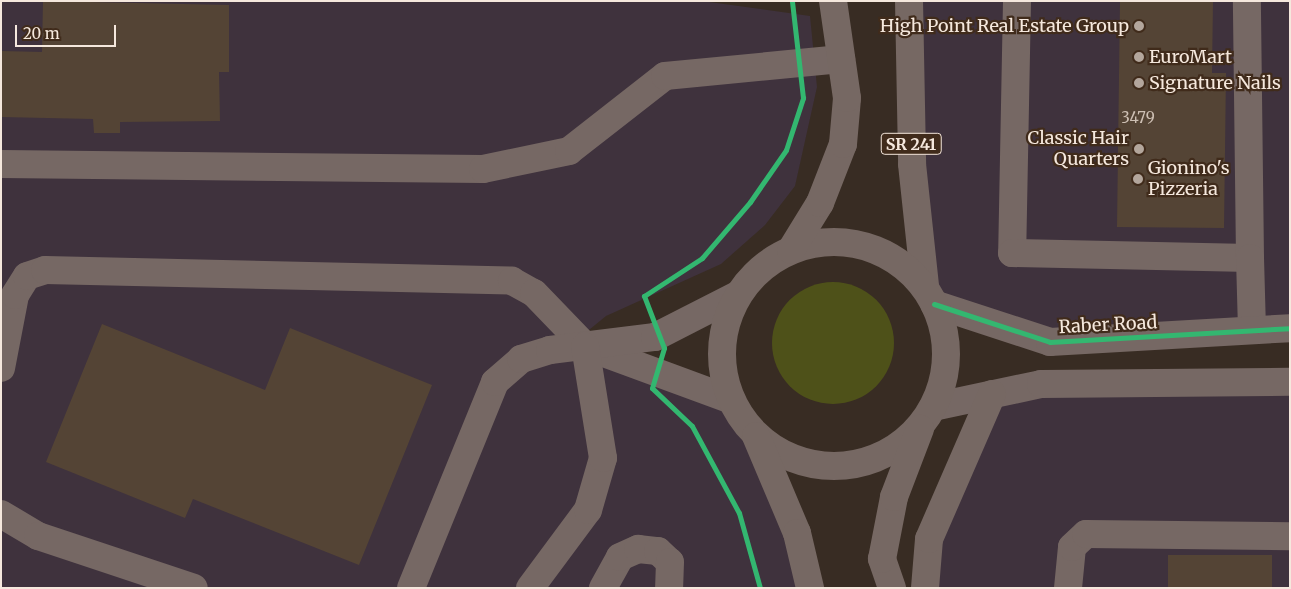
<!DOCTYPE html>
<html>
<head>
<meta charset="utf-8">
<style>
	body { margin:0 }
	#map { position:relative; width:1291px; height:589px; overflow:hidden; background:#382c23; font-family:Merriweather,serif }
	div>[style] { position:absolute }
	.commercial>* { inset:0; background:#3f323d }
	.green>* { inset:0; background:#4e5119 }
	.round { border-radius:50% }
	.building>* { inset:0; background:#544435; transform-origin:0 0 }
	.minor>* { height:28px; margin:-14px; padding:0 14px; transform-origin:14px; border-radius:14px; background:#766864 }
	.major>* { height:28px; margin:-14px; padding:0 14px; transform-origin:14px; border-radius:14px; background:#766863 }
	.major>.ring { margin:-14px; padding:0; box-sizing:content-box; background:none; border:28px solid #766863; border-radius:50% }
	.cycleway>* { height:5px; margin:-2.5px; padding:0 2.5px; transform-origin:2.5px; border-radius:2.5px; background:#33b770 }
	.dots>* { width:14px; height:14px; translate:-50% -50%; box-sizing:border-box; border:2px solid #402b1b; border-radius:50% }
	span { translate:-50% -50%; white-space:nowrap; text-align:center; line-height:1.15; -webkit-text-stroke:4.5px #402b1b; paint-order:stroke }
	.number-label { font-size:15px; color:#cdbfb3 }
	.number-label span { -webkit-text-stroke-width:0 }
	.shield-label span { padding:1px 4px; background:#402b1b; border:1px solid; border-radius:4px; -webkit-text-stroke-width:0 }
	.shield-label { font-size:16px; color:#f5e8dd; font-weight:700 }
	.poi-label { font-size:18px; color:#f5e8dd }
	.right { translate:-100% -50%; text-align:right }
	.left { translate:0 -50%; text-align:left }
	.street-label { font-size:18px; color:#f5e8dd }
	.frame { position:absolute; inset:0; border:2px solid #f5e8dd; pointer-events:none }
	.scale { position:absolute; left:15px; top:25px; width:101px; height:22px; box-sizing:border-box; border:2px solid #f5e8dd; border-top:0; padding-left:6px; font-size:15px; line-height:18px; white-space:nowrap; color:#f5e8dd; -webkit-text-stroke:4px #402b1b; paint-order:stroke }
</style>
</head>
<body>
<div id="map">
	<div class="commercial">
		<div style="clip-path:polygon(1px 1px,702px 1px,810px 16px,817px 87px,795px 186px,765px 225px,721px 264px,606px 316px,567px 348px,729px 399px,748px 429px,810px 588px,1px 588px)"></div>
		<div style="clip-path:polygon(909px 1px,1290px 1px,1290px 328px,1050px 342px,934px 304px)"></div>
		<div style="clip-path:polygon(1290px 382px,1290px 588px,925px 588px,992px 394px)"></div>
	</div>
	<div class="green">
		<div class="round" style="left:772px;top:282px;width:122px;height:122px"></div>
	</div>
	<div class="building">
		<div style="clip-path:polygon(43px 1px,229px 5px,229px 72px,219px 72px,220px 121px,120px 122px,120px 133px,94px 133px,93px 119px,1px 117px,1px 51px,42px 52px)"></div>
		<div style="clip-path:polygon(1120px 1px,1213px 1px,1212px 73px,1226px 73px,1224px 228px,1117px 227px)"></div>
		<div style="clip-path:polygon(102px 324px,265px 390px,290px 328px,432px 385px,359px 565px,193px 499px,185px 518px,46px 462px)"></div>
		<div style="left:1272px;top:555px;width:33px;height:104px;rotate:90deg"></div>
	</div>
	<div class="minor">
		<div style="left:1017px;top:1px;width:252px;rotate:91.1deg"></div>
		<div style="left:1012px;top:253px;width:238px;rotate:1.2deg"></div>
		<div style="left:1250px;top:258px;width:257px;rotate:-90.7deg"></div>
		<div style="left:1px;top:164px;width:482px;rotate:0.6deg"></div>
		<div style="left:483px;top:169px;width:88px;rotate:-11.8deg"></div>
		<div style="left:569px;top:151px;width:122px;rotate:-38deg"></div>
		<div style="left:665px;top:76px;width:177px;rotate:-5.5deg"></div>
		<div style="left:1250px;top:258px;width:72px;rotate:88.4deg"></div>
		<div style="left:934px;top:304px;width:122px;rotate:18.1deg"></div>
		<div style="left:1050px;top:342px;width:240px;rotate:-3.3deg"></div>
		<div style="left:1px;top:368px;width:74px;rotate:-79.1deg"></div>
		<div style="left:15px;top:295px;width:22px;rotate:-58deg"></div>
		<div style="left:27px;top:276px;width:19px;rotate:-18deg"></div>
		<div style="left:45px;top:270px;width:467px;rotate:1.3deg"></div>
		<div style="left:512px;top:281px;width:25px;rotate:29deg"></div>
		<div style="left:534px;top:293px;width:74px;rotate:46.1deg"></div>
		<div style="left:585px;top:346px;width:153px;rotate:20.2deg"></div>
		<div style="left:933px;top:407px;width:110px;rotate:-12deg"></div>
		<div style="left:1041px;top:384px;width:249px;rotate:-0.5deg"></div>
		<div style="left:1px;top:514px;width:43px;rotate:30.7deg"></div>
		<div style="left:38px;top:536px;width:164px;rotate:18.4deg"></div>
		<div style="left:411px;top:588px;width:222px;rotate:-67.8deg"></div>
		<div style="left:495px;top:382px;width:35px;rotate:-41deg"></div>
		<div style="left:521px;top:359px;width:30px;rotate:-17deg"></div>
		<div style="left:550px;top:350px;width:106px;rotate:-7.1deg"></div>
		<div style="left:655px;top:337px;width:92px;rotate:-27.1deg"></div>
		<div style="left:530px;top:588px;width:97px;rotate:-53.4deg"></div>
		<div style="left:588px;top:510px;width:54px;rotate:-73.9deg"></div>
		<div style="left:603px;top:458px;width:113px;rotate:-99.1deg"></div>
		<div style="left:603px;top:588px;width:35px;rotate:-61deg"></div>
		<div style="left:620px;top:557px;width:20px;rotate:-24deg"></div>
		<div style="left:638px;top:549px;width:20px;rotate:6deg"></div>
		<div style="left:658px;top:551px;width:16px;rotate:43deg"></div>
		<div style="left:670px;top:562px;width:26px;rotate:92deg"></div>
		<div style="left:1068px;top:588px;width:41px;rotate:-84.4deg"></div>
		<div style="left:1072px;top:547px;width:19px;rotate:-43deg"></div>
		<div style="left:1086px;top:534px;width:204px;rotate:0.6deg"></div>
	</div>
	<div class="major">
		<div style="left:909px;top:1px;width:163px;rotate:88.9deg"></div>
		<div style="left:912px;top:164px;width:123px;rotate:83.9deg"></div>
		<div class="ring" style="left:722px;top:242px;width:196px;height:196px"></div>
		<div style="left:791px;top:250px;width:55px;rotate:-58.3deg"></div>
		<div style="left:820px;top:203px;width:63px;rotate:-68.7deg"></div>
		<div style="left:843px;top:144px;width:46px;rotate:-85deg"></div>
		<div style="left:847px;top:98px;width:98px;rotate:-98.2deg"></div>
		<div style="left:756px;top:436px;width:105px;rotate:67.1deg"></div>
		<div style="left:797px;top:533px;width:57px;rotate:76.7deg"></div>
		<div style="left:892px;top:588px;width:31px;rotate:-109deg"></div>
		<div style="left:882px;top:559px;width:63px;rotate:-79deg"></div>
		<div style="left:894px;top:497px;width:73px;rotate:-69.1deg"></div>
		<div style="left:925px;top:588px;width:49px;rotate:-85.3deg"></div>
		<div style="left:929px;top:539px;width:158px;rotate:-66.5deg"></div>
	</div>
	<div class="cycleway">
		<div style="left:934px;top:304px;width:122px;rotate:18.1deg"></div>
		<div style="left:1050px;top:342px;width:240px;rotate:-3.3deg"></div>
		<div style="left:760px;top:588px;width:78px;rotate:-105.6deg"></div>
		<div style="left:739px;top:513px;width:99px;rotate:-118.4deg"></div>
		<div style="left:692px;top:426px;width:55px;rotate:-136.5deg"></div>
		<div style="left:652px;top:388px;width:42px;rotate:-73.3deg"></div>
		<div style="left:664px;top:348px;width:56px;rotate:-111deg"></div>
		<div style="left:644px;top:296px;width:69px;rotate:-33.2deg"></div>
		<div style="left:702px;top:258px;width:74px;rotate:-49.4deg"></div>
		<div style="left:750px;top:202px;width:63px;rotate:-55.3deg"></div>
		<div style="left:786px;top:150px;width:55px;rotate:-71.9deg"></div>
		<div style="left:803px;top:98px;width:98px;rotate:-96.5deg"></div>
	</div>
	<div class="dots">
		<div style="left:1139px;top:26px;background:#b3a69c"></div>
		<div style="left:1139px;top:57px;background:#b3a69c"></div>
		<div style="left:1139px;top:83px;background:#b3a69c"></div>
		<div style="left:1139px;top:149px;background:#b3a69c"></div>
		<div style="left:1138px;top:179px;background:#b3a69c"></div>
	</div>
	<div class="number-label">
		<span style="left:1138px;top:118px">3479</span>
	</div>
	<div class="shield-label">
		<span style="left:911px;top:144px">SR 241</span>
	</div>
	<div class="poi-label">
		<span class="right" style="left:1129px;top:26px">High Point Real Estate Group</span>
		<span class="left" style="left:1149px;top:57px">EuroMart</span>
		<span class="left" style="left:1149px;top:83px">Signature Nails</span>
		<span class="right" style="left:1129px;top:149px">Classic Hair<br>Quarters</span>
		<span class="left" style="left:1148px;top:179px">Gionino's<br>Pizzeria</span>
	</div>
	<div class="street-label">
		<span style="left:1108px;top:325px;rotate:-3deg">Raber Road</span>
	</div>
	<div class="frame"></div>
	<div class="scale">20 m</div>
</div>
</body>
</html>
